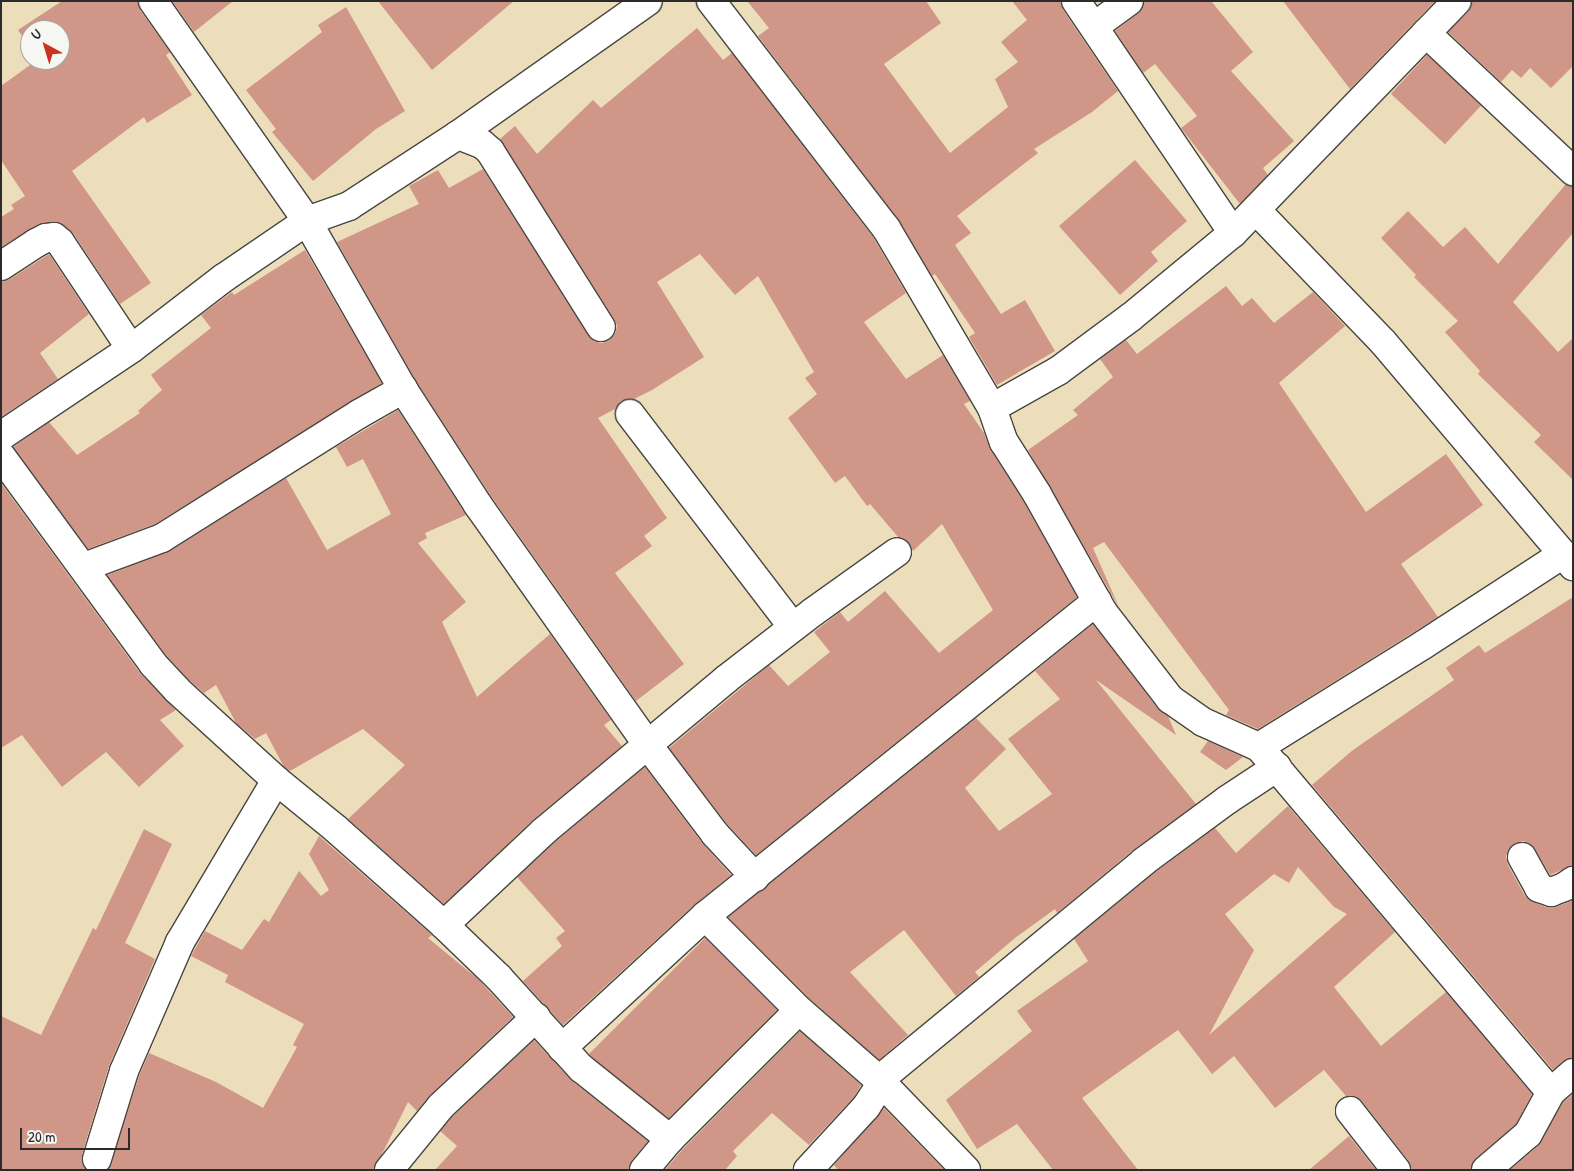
<!DOCTYPE html>
<html>
<head>
<meta charset="utf-8">
<style>
	body { margin:0 }
	#map { position:relative; width:1574px; height:1171px; overflow:hidden; background:#ecdebb; font-family:"Patrick Hand",sans-serif }
	div>[style] { position:absolute }
	.building>* { inset:0; background:#d09688; transform-origin:0 0 }
	.roads { filter:drop-shadow(1px 0 #484641) drop-shadow(-1px 0 #484641) drop-shadow(0 1px #484641) drop-shadow(0 -1px #484641) }
	.minor>* { height:28px; margin:-14px; padding:0 14px; transform-origin:14px; border-radius:14px; background:#fff }
	span { translate:-50% -50%; white-space:nowrap; text-align:center; line-height:1.15; -webkit-text-stroke:4px #f6f6f2; paint-order:stroke }
	.frame { position:absolute; inset:0; border:2px solid #2b2b2b; pointer-events:none }
	.north { position:absolute; left:20px; top:20px; width:50px; height:50px; box-sizing:border-box; background:#f6f6f2; border:1px solid #a5a5a2; border-radius:50%; rotate:321deg; font-size:14px; font-weight:700; line-height:20px; text-align:center; color:#2b2b2b }
	.north::after { content:''; display:block; margin:auto; width:18px; height:22px; background:#c8321e; clip-path:polygon(50% 0,100% 100%,50% 72%,0 100%) }
	.scale { position:absolute; left:20px; top:1128px; width:110px; height:22px; box-sizing:border-box; border:2px solid #2b2b2b; border-top:0; padding-left:6px; font-size:15px; line-height:18px; white-space:nowrap; color:#2b2b2b; -webkit-text-stroke:4px #f6f6f2; paint-order:stroke }
</style>
</head>
<body>
<div id="map">
	<div class="building">
		<div style="clip-path:polygon(62px 1px,138px 1px,140px 10px,170px 52px,166px 55px,192px 95px,147px 123px,144px 117px,72px 171px,151px 283px,120px 304px,73px 233px,59px 222px,39px 224px,1px 247px,1px 217px,14px 209px,11px 205px,25px 196px,1px 160px,1px 86px,37px 60px,60px 60px,60px 30px,30px 30px,30px 48px,18px 30px)"></div>
		<div style="clip-path:polygon(172px 1px,233px 1px,194px 32px)"></div>
		<div style="clip-path:polygon(378px 1px,514px 1px,432px 70px)"></div>
		<div style="clip-path:polygon(747px 1px,926px 1px,941px 23px,884px 64px,950px 153px,1008px 107px,995px 79px,1018px 62px,1001px 42px,1027px 20px,1012px 1px,1061px 1px,1063px 10px,1118px 91px,1092px 112px,1034px 149px,1038px 153px,957px 216px,971px 233px,955px 245px,1001px 314px,1025px 300px,1055px 351px,997px 385px,969px 337px,975px 333px,935px 274px,932px 276px,898px 219px,758px 36px,769px 28px)"></div>
		<div style="clip-path:polygon(1144px 1px,1211px 1px,1253px 52px,1231px 71px,1294px 141px,1263px 168px,1268px 175px,1240px 204px,1181px 128px,1197px 116px,1155px 64px,1143px 73px,1115px 31px,1139px 13px)"></div>
		<div style="clip-path:polygon(1283px 1px,1435px 1px,1350px 89px)"></div>
		<div style="clip-path:polygon(1472px 1px,1573px 1px,1573px 66px,1551px 88px,1530px 68px,1521px 78px,1512px 70px,1501px 82px,1448px 32px,1469px 11px)"></div>
		<div style="clip-path:polygon(346px 7px,405px 111px,376px 129px,313px 181px,272px 132px,276px 129px,246px 90px,322px 32px,318px 25px)"></div>
		<div style="clip-path:polygon(697px 28px,723px 60px,732px 53px,873px 237px,906px 293px,864px 322px,906px 379px,943px 355px,970px 401px,964px 404px,984px 433px,991px 450px,1024px 502px,1077px 597px,756px 855px,727px 824px,669px 748px,769px 665px,788px 686px,830px 652px,814px 632px,840px 612px,848px 622px,885px 591px,939px 653px,993px 610px,942px 524px,913px 551px,909px 543px,898px 537px,870px 504px,867px 506px,845px 476px,835px 483px,788px 418px,817px 394px,805px 378px,814px 372px,758px 276px,735px 295px,700px 254px,657px 282px,704px 357px,652px 390px,634px 399px,621px 401px,615px 409px,598px 418px,667px 518px,644px 536px,652px 546px,615px 573px,684px 664px,636px 701px,491px 496px,416px 381px,337px 242px,419px 204px,409px 186px,438px 170px,449px 188px,483px 169px,588px 335px,594px 341px,602px 343px,609px 340px,615px 334px,617px 326px,614px 319px,500px 139px,515px 126px,537px 154px,593px 100px,601px 108px)"></div>
		<div style="left:1427px;top:55px;width:74px;height:53px;rotate:43deg"></div>
		<div style="clip-path:polygon(1135px 160px,1187px 221px,1151px 252px,1158px 261px,1120px 295px,1059px 226px)"></div>
		<div style="clip-path:polygon(1566px 184px,1573px 186px,1573px 233px,1513px 302px,1558px 352px,1573px 338px,1573px 480px,1534px 442px,1541px 435px,1478px 374px,1480px 371px,1445px 332px,1458px 321px,1414px 277px,1416px 275px,1381px 238px,1408px 211px,1443px 247px,1465px 227px,1498px 264px)"></div>
		<div style="clip-path:polygon(305px 250px,382px 383px,155px 524px,88px 549px,13px 447px,49px 422px,77px 455px,140px 413px,138px 411px,162px 390px,151px 375px,211px 328px,201px 315px,232px 292px,234px 295px)"></div>
		<div style="clip-path:polygon(49px 254px,89px 314px,40px 353px,58px 379px,1px 417px,1px 282px,10px 279px)"></div>
		<div style="clip-path:polygon(1226px 286px,1242px 306px,1252px 298px,1274px 323px,1313px 292px,1345px 326px,1279px 383px,1366px 512px,1446px 454px,1483px 505px,1401px 564px,1438px 617px,1258px 729px,1226px 715px,1229px 710px,1104px 542px,1093px 548px,1119px 607px,1028px 450px,1078px 415px,1073px 410px,1113px 377px,1100px 359px,1126px 340px,1137px 354px)"></div>
		<div style="clip-path:polygon(398px 410px,466px 515px,425px 533px,427px 538px,418px 543px,466px 602px,442px 622px,477px 697px,550px 634px,611px 720px,604px 725px,622px 746px,533px 820px,444px 904px,348px 819px,405px 765px,363px 729px,290px 771px,284px 767px,266px 733px,255px 739px,236px 723px,216px 685px,204px 693px,188px 679px,165px 654px,107px 575px,170px 551px,286px 478px,327px 550px,391px 514px,363px 459px,347px 467px,336px 447px)"></div>
		<div style="clip-path:polygon(1px 483px,140px 673px,176px 710px,160px 720px,184px 746px,139px 787px,106px 752px,62px 787px,22px 735px,1px 748px)"></div>
		<div style="clip-path:polygon(1573px 597px,1573px 865px,1550px 875px,1535px 849px,1530px 844px,1523px 841px,1514px 844px,1509px 849px,1506px 856px,1508px 865px,1525px 896px,1533px 902px,1546px 907px,1556px 907px,1573px 900px,1573px 1058px,1563px 1061px,1553px 1070px,1312px 785px,1353px 750px,1454px 680px,1446px 668px,1479px 645px,1485px 653px)"></div>
		<div style="clip-path:polygon(1093px 624px,1158px 709px,1168px 716px,1176px 735px,1096px 680px,1196px 804px,1133px 850px,1057px 913px,1055px 909px,1015px 938px,975px 972px,979px 977px,956px 996px,904px 930px,850px 972px,908px 1035px,879px 1060px,810px 999px,728px 917px,976px 718px,1006px 749px,965px 788px,999px 831px,1052px 794px,1008px 739px,1060px 699px,1035px 671px)"></div>
		<div style="clip-path:polygon(1208px 741px,1243px 757px,1226px 770px,1200px 752px)"></div>
		<div style="clip-path:polygon(645px 767px,703px 844px,731px 875px,694px 905px,563px 1025px,523px 981px,562px 946px,556px 938px,565px 931px,517px 877px,554px 843px)"></div>
		<div style="clip-path:polygon(evenodd,1288px 806px,1395px 932px,1334px 987px,1381px 1046px,1446px 992px,1532px 1094px,1516px 1124px,1476px 1158px,1471px 1170px,1411px 1170px,1408px 1160px,1362px 1101px,1355px 1096px,1346px 1096px,1324px 1070px,1275px 1108px,1234px 1056px,1212px 1074px,1178px 1030px,1082px 1098px,1138px 1170px,1053px 1170px,1017px 1124px,977px 1149px,946px 1100px,1032px 1031px,1017px 1011px,1088px 961px,1074px 939px,1153px 874px,1215px 828px,1236px 853px,1288px 806px,1298px 867px,1334px 907px,1347px 914px,1209px 1035px,1254px 950px,1225px 914px,1274px 874px,1289px 883px,1298px 867px)"></div>
		<div style="clip-path:polygon(144px 829px,172px 844px,125px 943px,155px 959px,109px 1066px,82px 1154px,82px 1163px,86px 1170px,1px 1170px,1px 1016px,41px 1035px,93px 928px,96px 930px)"></div>
		<div style="clip-path:polygon(319px 836px,432px 935px,428px 938px,478px 979px,513px 1017px,430px 1095px,417px 1111px,408px 1102px,374px 1170px,108px 1170px,139px 1076px,149px 1053px,216px 1082px,263px 1108px,297px 1047px,293px 1045px,304px 1024px,225px 982px,228px 975px,191px 956px,205px 931px,242px 950px,264px 919px,269px 922px,299px 871px,321px 896px,329px 890px,309px 854px)"></div>
		<div style="left:705px;top:938px;width:102px;height:164px;rotate:45deg"></div>
		<div style="clip-path:polygon(800px 1031px,861px 1085px,854px 1097px,809px 1145px,772px 1113px,733px 1151px,737px 1156px,725px 1170px,665px 1170px,682px 1150px)"></div>
		<div style="clip-path:polygon(534px 1040px,571px 1080px,648px 1141px,632px 1160px,629px 1170px,435px 1170px,457px 1146px,440px 1131px,452px 1117px)"></div>
		<div style="clip-path:polygon(1573px 1094px,1573px 1170px,1510px 1170px,1538px 1146px,1563px 1102px)"></div>
		<div style="clip-path:polygon(884px 1108px,944px 1170px,838px 1170px,834px 1165px)"></div>
		<div style="clip-path:polygon(1349px 1136px,1376px 1170px,1309px 1170px)"></div>
	</div>
	<div class="roads">
		<div class="minor">
			<div style="left:153px;top:1px;width:269px;rotate:55deg"></div>
			<div style="left:307px;top:221px;width:193px;rotate:60.3deg"></div>
			<div style="left:403px;top:389px;width:138px;rotate:57.1deg"></div>
			<div style="left:478px;top:505px;width:293px;rotate:54.7deg"></div>
			<div style="left:647px;top:744px;width:113px;rotate:52.9deg"></div>
			<div style="left:715px;top:834px;width:59px;rotate:47.1deg"></div>
			<div style="left:711px;top:1px;width:287px;rotate:52.4deg"></div>
			<div style="left:886px;top:228px;width:209px;rotate:59.5deg"></div>
			<div style="left:992px;top:408px;width:36px;rotate:71deg"></div>
			<div style="left:1004px;top:442px;width:62px;rotate:57.6deg"></div>
			<div style="left:1037px;top:494px;width:135px;rotate:60.8deg"></div>
			<div style="left:1103px;top:612px;width:110px;rotate:52.4deg"></div>
			<div style="left:1170px;top:699px;width:40px;rotate:34.9deg"></div>
			<div style="left:1203px;top:722px;width:61px;rotate:24.1deg"></div>
			<div style="left:1259px;top:747px;width:452px;rotate:49.8deg"></div>
			<div style="left:1551px;top:1092px;width:29px;rotate:-41deg"></div>
			<div style="left:1076px;top:1px;width:280px;rotate:55.9deg"></div>
			<div style="left:1095px;top:26px;width:42px;rotate:-36.3deg"></div>
			<div style="left:1426px;top:33px;width:202px;rotate:43.2deg"></div>
			<div style="left:458px;top:135px;width:26px;rotate:21deg"></div>
			<div style="left:482px;top:144px;width:11px;rotate:41deg"></div>
			<div style="left:490px;top:151px;width:208px;rotate:57.8deg"></div>
			<div style="left:1256px;top:210px;width:183px;rotate:46.1deg"></div>
			<div style="left:1383px;top:342px;width:294px;rotate:49.7deg"></div>
			<div style="left:1px;top:266px;width:42px;rotate:-33.3deg"></div>
			<div style="left:36px;top:243px;width:11px;rotate:-27deg"></div>
			<div style="left:46px;top:238px;width:8px;rotate:-7deg"></div>
			<div style="left:54px;top:237px;width:8px;rotate:40deg"></div>
			<div style="left:60px;top:242px;width:128px;rotate:56.4deg"></div>
			<div style="left:992px;top:408px;width:76px;rotate:-29.3deg"></div>
			<div style="left:1058px;top:371px;width:91px;rotate:-36.5deg"></div>
			<div style="left:1131px;top:317px;width:132px;rotate:-39.5deg"></div>
			<div style="left:1233px;top:233px;width:322px;rotate:-46deg"></div>
			<div style="left:630px;top:414px;width:268px;rotate:52.6deg"></div>
			<div style="left:1px;top:436px;width:156px;rotate:-33.8deg"></div>
			<div style="left:131px;top:349px;width:118px;rotate:-37.5deg"></div>
			<div style="left:225px;top:277px;width:99px;rotate:-34.3deg"></div>
			<div style="left:307px;top:221px;width:45px;rotate:-19.7deg"></div>
			<div style="left:349px;top:206px;width:130px;rotate:-33.1deg"></div>
			<div style="left:458px;top:135px;width:232px;rotate:-35.2deg"></div>
			<div style="left:1px;top:456px;width:258px;rotate:53.8deg"></div>
			<div style="left:153px;top:664px;width:35px;rotate:47deg"></div>
			<div style="left:177px;top:690px;width:134px;rotate:42.3deg"></div>
			<div style="left:276px;top:780px;width:77px;rotate:39.2deg"></div>
			<div style="left:336px;top:829px;width:144px;rotate:41.6deg"></div>
			<div style="left:444px;top:925px;width:76px;rotate:43.9deg"></div>
			<div style="left:499px;top:978px;width:122px;rotate:47.7deg"></div>
			<div style="left:581px;top:1068px;width:114px;rotate:38.6deg"></div>
			<div style="left:84px;top:567px;width:83px;rotate:-20.4deg"></div>
			<div style="left:162px;top:538px;width:233px;rotate:-32.2deg"></div>
			<div style="left:359px;top:414px;width:51px;rotate:-29.6deg"></div>
			<div style="left:1259px;top:747px;width:193px;rotate:-31.9deg"></div>
			<div style="left:1423px;top:645px;width:167px;rotate:-33deg"></div>
			<div style="left:1522px;top:857px;width:35px;rotate:61deg"></div>
			<div style="left:1539px;top:888px;width:13px;rotate:18deg"></div>
			<div style="left:1551px;top:892px;width:14px;rotate:-21deg"></div>
			<div style="left:1564px;top:887px;width:11px;rotate:-34deg"></div>
			<div style="left:705px;top:916px;width:133px;rotate:45deg"></div>
			<div style="left:444px;top:925px;width:137px;rotate:-43.2deg"></div>
			<div style="left:544px;top:831px;width:236px;rotate:-39.8deg"></div>
			<div style="left:725px;top:680px;width:111px;rotate:-37.7deg"></div>
			<div style="left:813px;top:612px;width:103px;rotate:-35.5deg"></div>
			<div style="left:562px;top:1048px;width:195px;rotate:-42.7deg"></div>
			<div style="left:705px;top:916px;width:503px;rotate:-38.78deg"></div>
			<div style="left:1350px;top:1111px;width:75px;rotate:52.1deg"></div>
			<div style="left:97px;top:1159px;width:92px;rotate:-72.9deg"></div>
			<div style="left:124px;top:1071px;width:141px;rotate:-66.5deg"></div>
			<div style="left:180px;top:942px;width:188px;rotate:-59.3deg"></div>
			<div style="left:389px;top:1170px;width:82px;rotate:-50.9deg"></div>
			<div style="left:441px;top:1106px;width:130px;rotate:-43.1deg"></div>
			<div style="left:644px;top:1170px;width:40px;rotate:-50deg"></div>
			<div style="left:670px;top:1139px;width:182px;rotate:-45deg"></div>
			<div style="left:799px;top:1010px;width:106px;rotate:41.2deg"></div>
			<div style="left:879px;top:1080px;width:10px;rotate:101deg"></div>
			<div style="left:877px;top:1090px;width:20px;rotate:123deg"></div>
			<div style="left:866px;top:1107px;width:86px;rotate:132.6deg"></div>
			<div style="left:966px;top:1170px;width:125px;rotate:-134deg"></div>
			<div style="left:879px;top:1080px;width:342px;rotate:-39.5deg"></div>
			<div style="left:1143px;top:862px;width:104px;rotate:-36.4deg"></div>
			<div style="left:1227px;top:800px;width:60px;rotate:-33.4deg"></div>
			<div style="left:1486px;top:1170px;width:55px;rotate:-40.6deg"></div>
			<div style="left:1528px;top:1134px;width:48px;rotate:-61.3deg"></div>
		</div>
	</div>
	<div class="frame"></div>
	<div class="north">U</div>
	<div class="scale">20 m</div>
</div>
</body>
</html>
